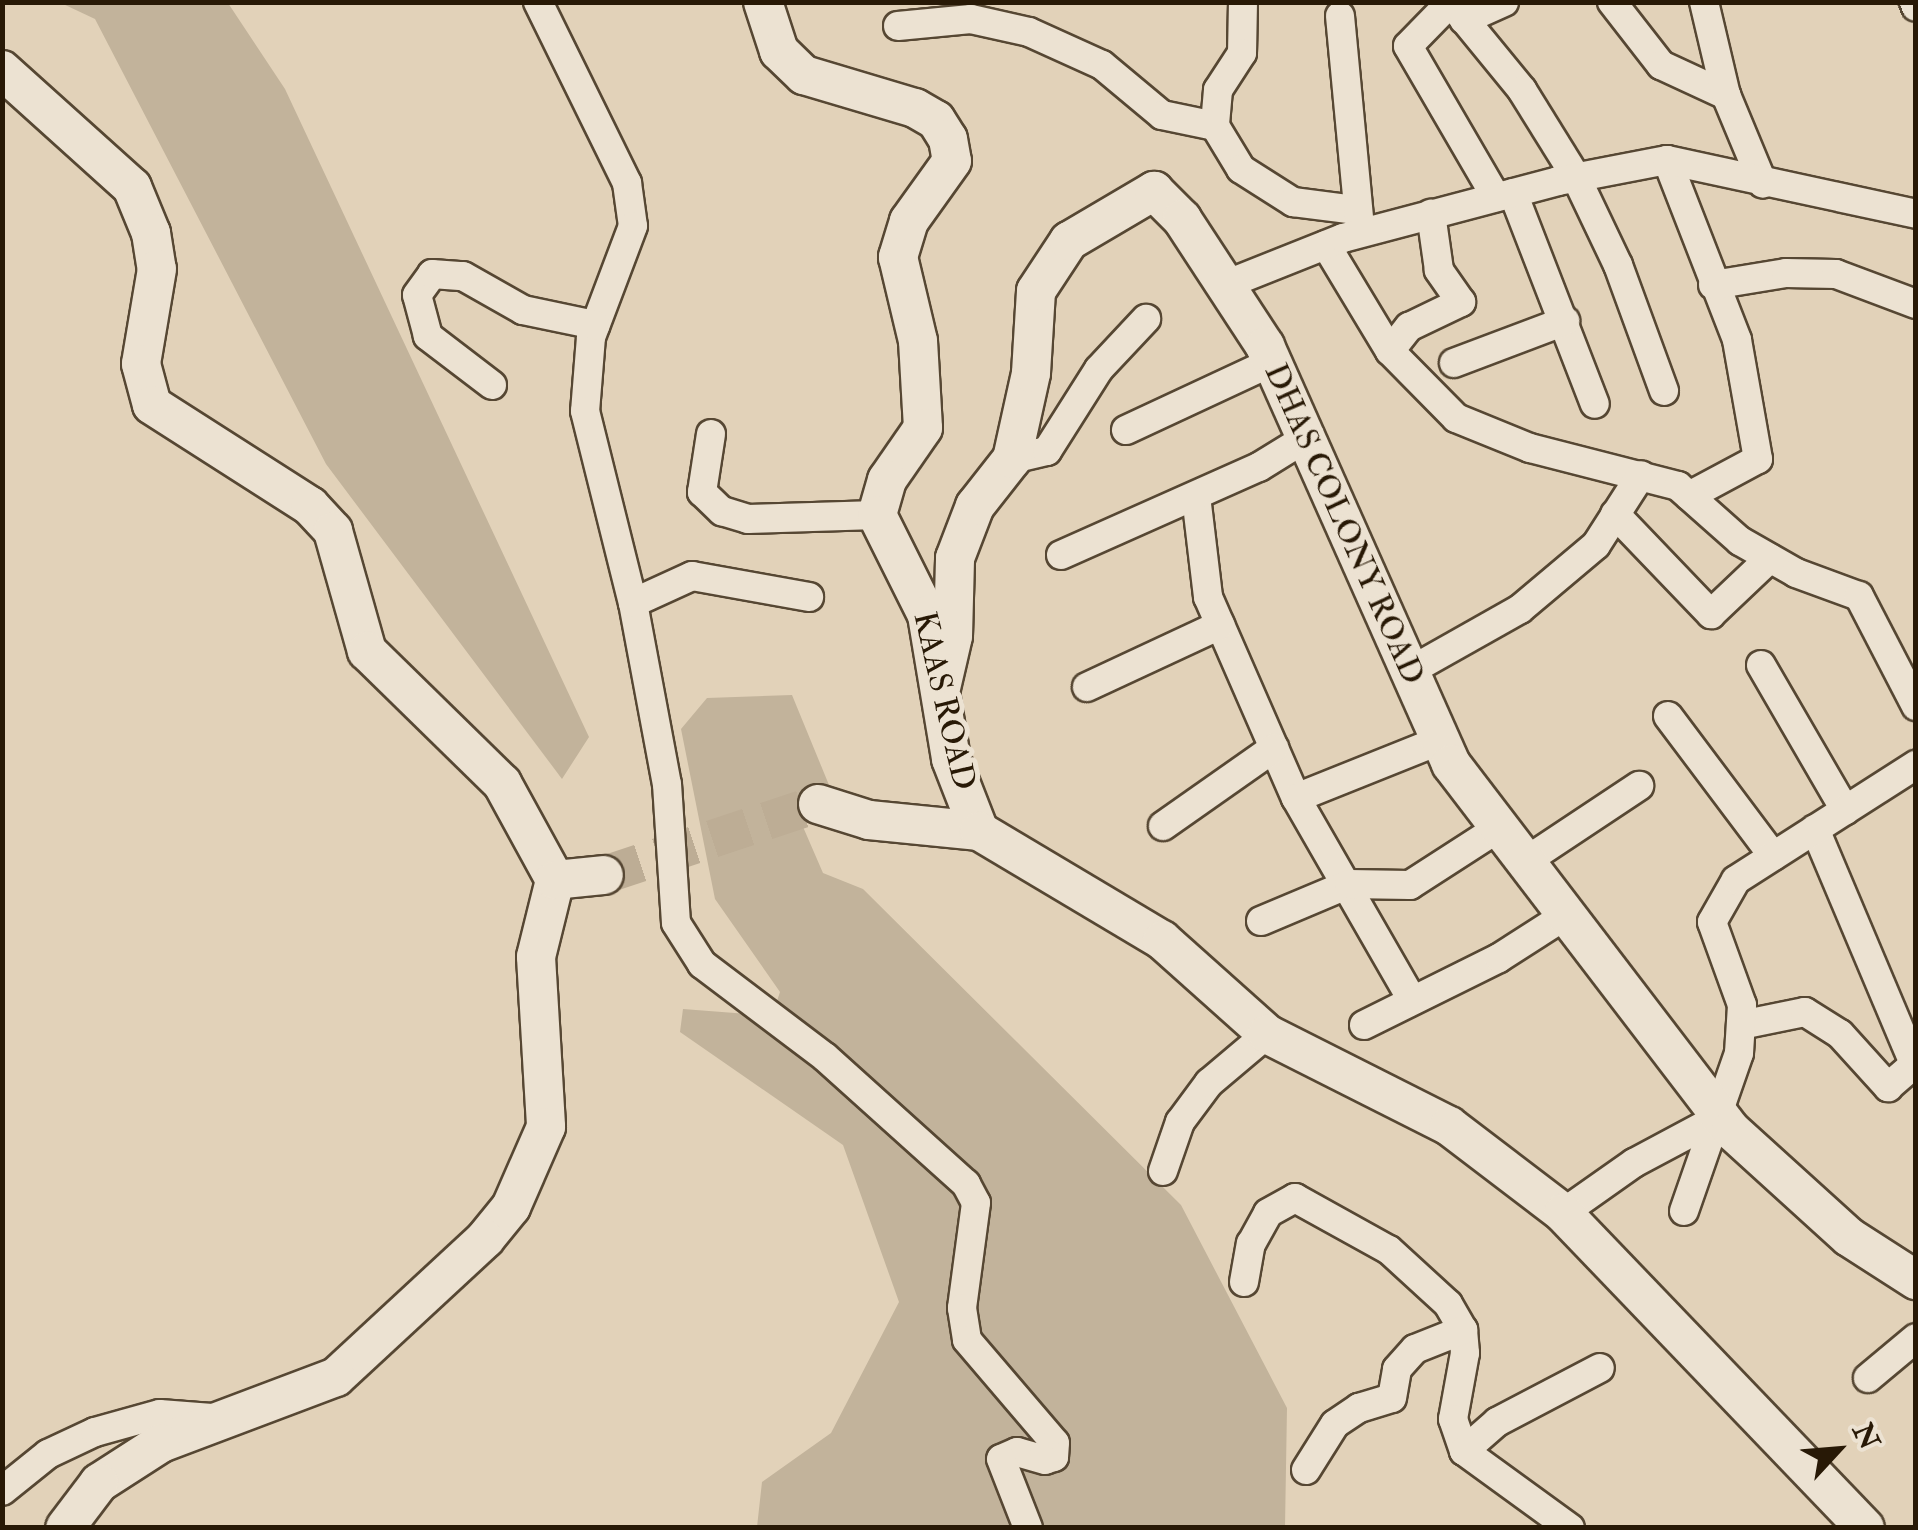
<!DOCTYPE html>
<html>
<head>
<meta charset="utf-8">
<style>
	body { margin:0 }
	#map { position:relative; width:1918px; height:1530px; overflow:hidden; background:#e2d2b9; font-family:"IM FELL Double Pica",serif }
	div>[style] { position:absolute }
	.green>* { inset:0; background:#c2b39b }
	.secondary-tunnel>* { height:38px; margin-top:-19px; transform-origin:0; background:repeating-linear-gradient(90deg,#bdad95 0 38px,transparent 0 57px) }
	.roads { filter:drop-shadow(2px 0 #564733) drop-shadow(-2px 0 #564733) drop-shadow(0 2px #564733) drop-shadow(0 -2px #564733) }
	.street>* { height:28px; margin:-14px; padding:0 14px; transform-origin:14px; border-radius:14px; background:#ece2d2 }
	.secondary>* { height:38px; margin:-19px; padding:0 19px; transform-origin:19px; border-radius:19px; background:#ece2d2 }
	span { translate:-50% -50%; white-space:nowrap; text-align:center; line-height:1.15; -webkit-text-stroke:10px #ece2d2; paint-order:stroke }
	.street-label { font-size:32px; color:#281906 }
	.frame { position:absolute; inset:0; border:5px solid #281906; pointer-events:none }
	.north { position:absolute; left:1788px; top:1400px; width:100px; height:100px; -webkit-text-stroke:8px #ece2d2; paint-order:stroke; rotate:64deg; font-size:28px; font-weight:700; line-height:40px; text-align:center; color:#281906 }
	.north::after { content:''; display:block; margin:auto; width:35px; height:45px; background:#281906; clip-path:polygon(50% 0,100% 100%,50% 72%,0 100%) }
</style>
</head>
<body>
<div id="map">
	<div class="green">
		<div style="clip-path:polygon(61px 3px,228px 3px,285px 89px,589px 737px,562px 779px,326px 464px,95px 19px)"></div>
		<div style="clip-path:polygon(792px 695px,829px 785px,797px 813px,823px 873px,863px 889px,1181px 1205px,1287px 1408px,1285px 1527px,757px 1527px,762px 1482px,831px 1433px,899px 1302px,843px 1145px,680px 1032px,683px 1009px,772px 1016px,780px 992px,715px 899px,681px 729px,707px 698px)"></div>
	</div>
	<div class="secondary-tunnel">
		<div style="left:604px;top:875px;width:225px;rotate:-18.4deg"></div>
	</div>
	<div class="roads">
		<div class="street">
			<div style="left:538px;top:2px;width:202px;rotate:63.8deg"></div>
			<div style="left:627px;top:183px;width:43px;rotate:82.1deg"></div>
			<div style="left:633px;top:226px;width:119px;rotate:110.7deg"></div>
			<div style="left:591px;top:337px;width:74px;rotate:94.6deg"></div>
			<div style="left:585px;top:411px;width:198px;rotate:76deg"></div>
			<div style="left:633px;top:603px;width:184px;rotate:79.4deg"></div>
			<div style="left:667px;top:784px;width:139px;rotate:86.3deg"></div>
			<div style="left:676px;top:923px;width:49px;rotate:57.6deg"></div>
			<div style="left:702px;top:964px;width:154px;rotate:37.1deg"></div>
			<div style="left:825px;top:1057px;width:190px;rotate:42deg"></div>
			<div style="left:966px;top:1184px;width:21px;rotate:62deg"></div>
			<div style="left:976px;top:1203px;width:106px;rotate:97.6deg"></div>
			<div style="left:962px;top:1308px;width:32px;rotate:81deg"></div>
			<div style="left:967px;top:1340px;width:135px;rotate:49.5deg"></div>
			<div style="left:1055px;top:1443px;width:14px;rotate:94deg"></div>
			<div style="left:1054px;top:1457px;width:9px;rotate:162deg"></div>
			<div style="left:1045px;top:1460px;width:29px;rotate:-164deg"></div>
			<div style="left:1017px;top:1452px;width:17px;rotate:156deg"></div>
			<div style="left:1001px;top:1459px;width:74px;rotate:68.6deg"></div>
			<div style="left:1243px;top:2px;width:51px;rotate:91.1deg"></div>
			<div style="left:1242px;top:53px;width:44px;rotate:123deg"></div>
			<div style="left:1218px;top:90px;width:36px;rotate:95deg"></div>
			<div style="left:1215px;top:126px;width:50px;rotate:58.8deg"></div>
			<div style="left:1241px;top:169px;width:62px;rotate:32.4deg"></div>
			<div style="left:1293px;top:202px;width:64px;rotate:7.2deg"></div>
			<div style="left:1450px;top:2px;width:114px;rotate:50.7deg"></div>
			<div style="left:1522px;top:90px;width:102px;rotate:58.2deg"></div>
			<div style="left:1576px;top:177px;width:98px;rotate:64.5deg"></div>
			<div style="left:1618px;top:265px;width:134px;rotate:69.9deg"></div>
			<div style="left:1612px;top:2px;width:80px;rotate:52.1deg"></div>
			<div style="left:1661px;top:65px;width:72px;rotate:24.8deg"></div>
			<div style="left:1726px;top:95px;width:96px;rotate:67.4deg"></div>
			<div style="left:1704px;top:2px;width:96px;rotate:76.7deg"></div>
			<div style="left:1914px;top:2px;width:5px;rotate:68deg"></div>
			<div style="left:1450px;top:3px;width:60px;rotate:134.3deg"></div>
			<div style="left:1408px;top:46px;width:175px;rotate:59.8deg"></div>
			<div style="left:1340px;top:16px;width:213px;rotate:84.6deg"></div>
			<div style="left:1464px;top:20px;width:44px;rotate:-24.2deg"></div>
			<div style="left:898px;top:26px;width:73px;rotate:-5.5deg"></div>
			<div style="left:971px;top:19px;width:59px;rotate:12.6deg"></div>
			<div style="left:1029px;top:32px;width:80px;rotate:24.3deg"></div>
			<div style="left:1102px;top:65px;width:78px;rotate:39.8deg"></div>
			<div style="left:1162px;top:115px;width:54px;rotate:11.7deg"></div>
			<div style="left:1667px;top:160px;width:193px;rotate:68.7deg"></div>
			<div style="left:1737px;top:340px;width:121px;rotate:80deg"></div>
			<div style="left:1758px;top:459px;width:78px;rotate:151.8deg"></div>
			<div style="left:1513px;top:193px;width:226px;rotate:68.8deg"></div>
			<div style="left:1326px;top:245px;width:124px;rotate:58.9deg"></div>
			<div style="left:1390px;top:351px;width:94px;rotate:45.4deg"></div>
			<div style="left:1456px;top:418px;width:80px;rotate:22.1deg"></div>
			<div style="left:1530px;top:448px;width:153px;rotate:14.4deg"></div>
			<div style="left:1678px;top:486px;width:83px;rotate:41.6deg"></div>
			<div style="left:1740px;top:541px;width:64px;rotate:29.7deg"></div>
			<div style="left:1796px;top:573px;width:67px;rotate:20.1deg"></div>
			<div style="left:1859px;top:596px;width:124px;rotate:62.6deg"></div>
			<div style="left:1225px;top:285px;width:127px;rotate:-21.7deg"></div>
			<div style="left:1343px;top:238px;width:222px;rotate:-14.8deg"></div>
			<div style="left:1558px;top:181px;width:111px;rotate:-10.9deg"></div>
			<div style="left:1667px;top:160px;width:255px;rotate:12.2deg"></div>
			<div style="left:1713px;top:285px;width:74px;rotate:-9.3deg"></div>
			<div style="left:1786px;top:273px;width:50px;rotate:1.1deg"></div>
			<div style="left:1836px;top:274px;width:85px;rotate:20.6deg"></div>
			<div style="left:1390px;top:351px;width:31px;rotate:-52deg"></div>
			<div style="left:1409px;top:327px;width:58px;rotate:-25.7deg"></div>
			<div style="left:1461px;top:302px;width:39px;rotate:-125deg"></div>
			<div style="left:1439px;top:270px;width:57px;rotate:-98.1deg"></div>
			<div style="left:1454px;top:363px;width:119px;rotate:-20.7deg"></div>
			<div style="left:492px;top:385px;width:81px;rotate:-142.6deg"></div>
			<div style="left:428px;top:336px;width:42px;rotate:-105deg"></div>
			<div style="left:417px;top:295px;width:26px;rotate:-54deg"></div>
			<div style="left:432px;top:274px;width:31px;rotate:4deg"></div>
			<div style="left:463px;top:276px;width:69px;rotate:29.5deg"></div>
			<div style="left:523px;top:310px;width:74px;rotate:11.8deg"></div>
			<div style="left:1126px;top:430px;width:161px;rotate:-25deg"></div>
			<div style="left:711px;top:434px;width:59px;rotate:98.8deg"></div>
			<div style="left:702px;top:492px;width:28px;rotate:44deg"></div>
			<div style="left:722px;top:511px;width:27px;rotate:17deg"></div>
			<div style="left:748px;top:519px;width:129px;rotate:-1.8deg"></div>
			<div style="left:1012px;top:459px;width:36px;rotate:-13deg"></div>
			<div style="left:1047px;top:451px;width:97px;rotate:-57.6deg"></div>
			<div style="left:1099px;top:369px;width:69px;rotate:-46.8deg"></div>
			<div style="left:1196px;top:496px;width:102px;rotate:83.2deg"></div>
			<div style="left:1208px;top:597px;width:219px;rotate:66.4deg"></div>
			<div style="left:1296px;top:798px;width:156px;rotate:-21.8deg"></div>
			<div style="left:1615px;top:514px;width:139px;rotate:46.2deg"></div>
			<div style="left:1711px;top:614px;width:81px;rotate:-43.5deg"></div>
			<div style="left:1061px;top:555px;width:217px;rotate:-24deg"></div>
			<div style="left:1259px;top:467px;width:55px;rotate:-31.7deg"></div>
			<div style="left:633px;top:603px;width:65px;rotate:-24.6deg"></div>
			<div style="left:692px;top:576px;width:119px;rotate:10.2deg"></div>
			<div style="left:1761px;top:665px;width:168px;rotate:59.9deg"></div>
			<div style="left:1410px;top:671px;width:126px;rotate:-29.4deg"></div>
			<div style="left:1520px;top:609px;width:99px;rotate:-40.1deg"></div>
			<div style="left:1596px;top:545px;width:83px;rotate:-57.3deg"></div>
			<div style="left:1087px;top:687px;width:147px;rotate:-25deg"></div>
			<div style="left:1668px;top:716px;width:175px;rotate:53.1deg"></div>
			<div style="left:1296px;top:798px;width:233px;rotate:60.1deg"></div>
			<div style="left:1163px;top:826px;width:136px;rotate:-35.1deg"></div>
			<div style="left:1815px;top:829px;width:259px;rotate:67.1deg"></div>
			<div style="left:1526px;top:861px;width:136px;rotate:-33.6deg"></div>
			<div style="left:1261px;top:921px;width:95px;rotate:-22.8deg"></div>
			<div style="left:1349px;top:884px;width:61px;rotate:0.9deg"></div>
			<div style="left:1410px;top:885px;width:107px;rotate:-32.8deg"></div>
			<div style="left:1364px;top:1025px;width:151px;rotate:-26.4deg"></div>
			<div style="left:1499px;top:958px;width:80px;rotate:-32.7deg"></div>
			<div style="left:1741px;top:1025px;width:65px;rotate:-11.5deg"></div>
			<div style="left:1805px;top:1012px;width:41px;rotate:32.2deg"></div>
			<div style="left:1840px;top:1034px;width:72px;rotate:47.8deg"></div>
			<div style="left:1888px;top:1087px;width:37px;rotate:-41deg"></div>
			<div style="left:1163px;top:1171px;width:52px;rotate:-70.9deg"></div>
			<div style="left:1180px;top:1122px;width:49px;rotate:-53.4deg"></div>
			<div style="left:1209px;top:1083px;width:76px;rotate:-40.2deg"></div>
			<div style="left:1684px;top:1211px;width:167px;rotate:-70.8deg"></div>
			<div style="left:1739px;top:1053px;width:48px;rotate:-86.4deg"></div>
			<div style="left:1742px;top:1005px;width:88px;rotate:-109.9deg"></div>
			<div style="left:1712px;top:922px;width:48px;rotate:-60.3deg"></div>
			<div style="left:1736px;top:880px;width:214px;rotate:-32.6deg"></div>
			<div style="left:1563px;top:1213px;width:87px;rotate:-35.2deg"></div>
			<div style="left:1634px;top:1163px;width:98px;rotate:-28.1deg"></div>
			<div style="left:1244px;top:1282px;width:39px;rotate:-80deg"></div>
			<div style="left:1251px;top:1244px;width:35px;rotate:-61deg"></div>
			<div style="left:1268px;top:1213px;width:31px;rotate:-29deg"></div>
			<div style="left:1295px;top:1198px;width:107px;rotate:29deg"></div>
			<div style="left:1389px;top:1250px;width:80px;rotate:42.5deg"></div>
			<div style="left:1448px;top:1304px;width:30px;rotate:60deg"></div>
			<div style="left:1463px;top:1330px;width:23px;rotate:85deg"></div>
			<div style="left:1465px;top:1353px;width:67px;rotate:100.3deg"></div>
			<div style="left:1453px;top:1419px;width:34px;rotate:71deg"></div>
			<div style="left:1464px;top:1451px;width:131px;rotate:36deg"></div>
			<div style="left:1868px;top:1378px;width:62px;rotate:-39.8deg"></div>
			<div style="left:1464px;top:1451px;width:44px;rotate:-41.3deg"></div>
			<div style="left:1497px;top:1422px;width:116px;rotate:-27.7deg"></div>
			<div style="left:1306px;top:1470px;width:54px;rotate:-57.8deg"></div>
			<div style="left:1335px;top:1424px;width:29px;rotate:-34deg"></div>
			<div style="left:1359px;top:1408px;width:34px;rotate:-17deg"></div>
			<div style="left:1392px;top:1398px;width:29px;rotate:-80deg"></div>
			<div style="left:1397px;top:1369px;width:27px;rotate:-48deg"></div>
			<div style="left:1415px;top:1349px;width:52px;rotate:-21.6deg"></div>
			<div style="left:2px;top:1491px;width:59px;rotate:-38.8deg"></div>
			<div style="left:48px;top:1454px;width:52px;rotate:-25.1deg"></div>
			<div style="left:95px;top:1432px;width:67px;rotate:-15.5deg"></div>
			<div style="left:160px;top:1414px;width:65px;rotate:4.4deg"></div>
		</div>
		<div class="secondary">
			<div style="left:763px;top:2px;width:52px;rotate:71.9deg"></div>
			<div style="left:779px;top:51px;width:35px;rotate:44deg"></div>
			<div style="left:804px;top:75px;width:116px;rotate:16.6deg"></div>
			<div style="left:915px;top:108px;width:24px;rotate:30deg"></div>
			<div style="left:936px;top:120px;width:22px;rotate:58deg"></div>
			<div style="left:948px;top:139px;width:22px;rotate:80deg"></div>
			<div style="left:952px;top:161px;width:74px;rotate:125.6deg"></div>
			<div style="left:909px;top:221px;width:38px;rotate:107deg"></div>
			<div style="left:898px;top:257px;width:86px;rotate:76.6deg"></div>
			<div style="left:918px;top:341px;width:87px;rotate:86.7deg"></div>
			<div style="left:923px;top:428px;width:63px;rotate:124.7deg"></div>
			<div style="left:887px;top:480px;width:36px;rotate:106deg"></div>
			<div style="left:877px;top:515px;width:112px;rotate:63.4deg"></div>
			<div style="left:927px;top:615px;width:146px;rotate:80.5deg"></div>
			<div style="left:951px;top:759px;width:77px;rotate:68.7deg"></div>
			<div style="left:2px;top:70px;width:175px;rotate:42deg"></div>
			<div style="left:132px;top:187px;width:50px;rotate:67.6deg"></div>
			<div style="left:151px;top:233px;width:36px;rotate:81deg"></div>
			<div style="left:157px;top:269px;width:96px;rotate:99.6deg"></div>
			<div style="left:141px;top:364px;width:42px;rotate:75deg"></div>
			<div style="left:152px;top:405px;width:188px;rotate:32.6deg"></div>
			<div style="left:310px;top:506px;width:34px;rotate:47deg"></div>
			<div style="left:333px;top:531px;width:125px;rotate:74.2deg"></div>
			<div style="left:367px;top:651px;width:189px;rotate:44.4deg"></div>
			<div style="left:502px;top:783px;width:111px;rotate:61.3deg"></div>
			<div style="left:555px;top:880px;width:79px;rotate:103.9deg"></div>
			<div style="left:536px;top:957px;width:170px;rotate:86.6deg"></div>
			<div style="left:546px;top:1127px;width:87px;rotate:113.6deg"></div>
			<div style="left:511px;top:1207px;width:41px;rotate:129.1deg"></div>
			<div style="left:485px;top:1239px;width:203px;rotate:137.2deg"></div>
			<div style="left:336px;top:1377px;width:187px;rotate:159.3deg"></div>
			<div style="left:161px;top:1443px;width:74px;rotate:147.2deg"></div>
			<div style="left:99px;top:1483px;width:56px;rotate:127.1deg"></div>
			<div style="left:941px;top:688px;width:53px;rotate:-77deg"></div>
			<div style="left:953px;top:636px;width:78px;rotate:-88.5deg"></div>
			<div style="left:955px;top:558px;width:56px;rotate:-69deg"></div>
			<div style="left:975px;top:506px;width:60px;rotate:-51.8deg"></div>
			<div style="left:1012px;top:459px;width:88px;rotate:-77.5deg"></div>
			<div style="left:1031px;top:373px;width:82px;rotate:-86.5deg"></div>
			<div style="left:1036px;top:291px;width:60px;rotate:-56.6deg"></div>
			<div style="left:1069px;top:241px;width:99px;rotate:-30.5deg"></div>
			<div style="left:1154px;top:191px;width:40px;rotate:45deg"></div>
			<div style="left:1182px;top:219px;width:152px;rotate:56.8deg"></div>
			<div style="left:1265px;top:346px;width:458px;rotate:66deg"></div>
			<div style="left:1451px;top:764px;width:461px;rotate:52.6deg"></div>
			<div style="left:1731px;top:1130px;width:159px;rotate:42.2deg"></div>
			<div style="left:1849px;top:1237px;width:80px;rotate:32.7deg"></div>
			<div style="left:818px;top:804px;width:53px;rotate:17.4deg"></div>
			<div style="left:869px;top:820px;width:111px;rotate:5.7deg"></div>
			<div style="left:979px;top:831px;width:213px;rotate:30.8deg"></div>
			<div style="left:1162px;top:940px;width:141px;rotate:41.8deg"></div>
			<div style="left:1267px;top:1034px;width:204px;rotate:26.8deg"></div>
			<div style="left:1449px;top:1126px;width:143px;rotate:37.3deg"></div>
			<div style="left:1563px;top:1213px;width:436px;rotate:46.2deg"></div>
			<div style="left:555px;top:880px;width:49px;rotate:-5.8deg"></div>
		</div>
	</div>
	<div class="street-label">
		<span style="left:1344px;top:524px;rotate:66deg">DHAS COLONY ROAD</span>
		<span style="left:944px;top:701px;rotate:77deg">KAAS ROAD</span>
	</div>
	<div class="frame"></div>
	<div class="north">N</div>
</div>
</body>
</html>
